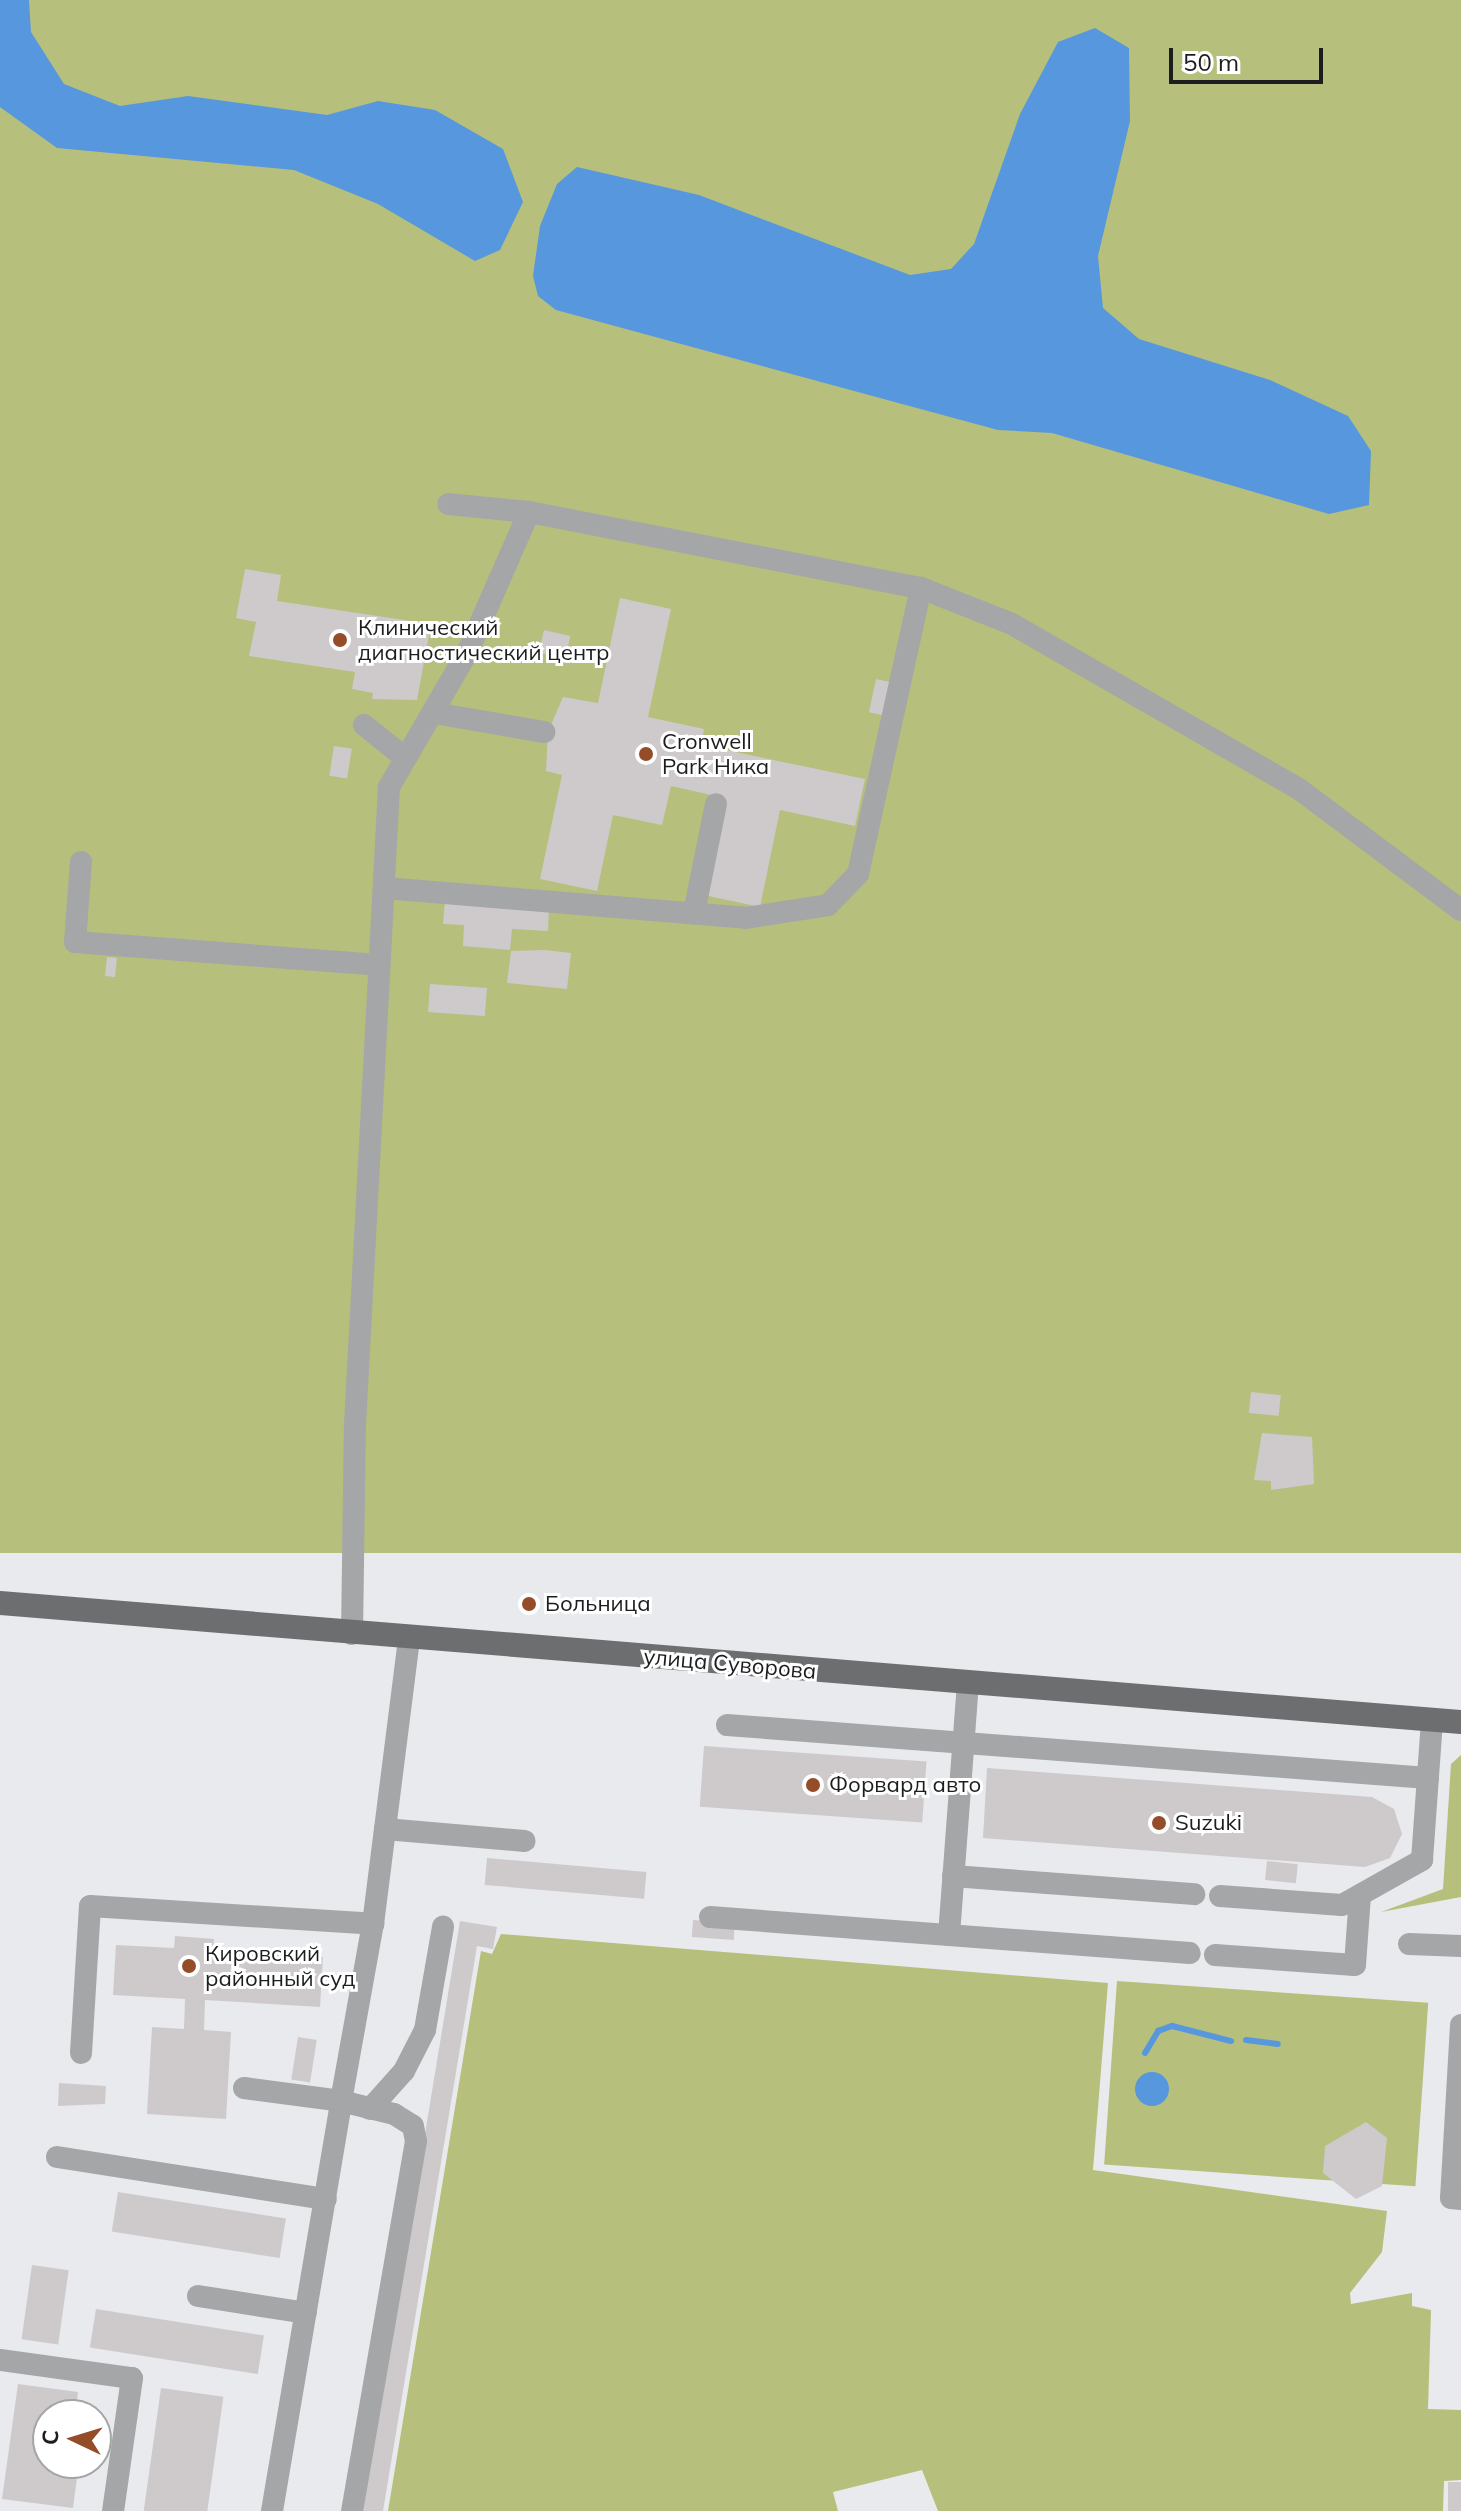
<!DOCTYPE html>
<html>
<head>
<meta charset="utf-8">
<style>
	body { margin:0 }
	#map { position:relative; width:1461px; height:2511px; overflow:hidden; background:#e8eaed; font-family:Mulish,sans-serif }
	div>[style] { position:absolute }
	.green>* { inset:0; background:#b6bf7c; transform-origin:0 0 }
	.water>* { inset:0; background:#5797de }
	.round { border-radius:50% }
	.stream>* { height:6px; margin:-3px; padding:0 3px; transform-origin:3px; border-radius:3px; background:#5797de }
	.building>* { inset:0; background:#cecacb; transform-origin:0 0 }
	.minor>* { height:22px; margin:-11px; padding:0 11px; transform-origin:11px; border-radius:11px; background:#a5a6a7 }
	.major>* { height:24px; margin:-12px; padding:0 12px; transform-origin:12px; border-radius:12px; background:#6c6e70 }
	.dots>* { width:22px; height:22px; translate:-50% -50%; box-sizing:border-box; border:4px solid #fff; border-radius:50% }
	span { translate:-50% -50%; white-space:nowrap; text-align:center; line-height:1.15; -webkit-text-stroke:6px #fff; paint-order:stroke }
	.poi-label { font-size:22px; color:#1c1d1e }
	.left { translate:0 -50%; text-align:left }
	.street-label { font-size:22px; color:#1c1d1e }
	.north { position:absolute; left:32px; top:2399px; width:80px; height:80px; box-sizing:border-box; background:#fff; border:2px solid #a4a5a5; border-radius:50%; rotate:274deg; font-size:22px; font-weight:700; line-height:32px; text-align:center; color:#1c1d1e }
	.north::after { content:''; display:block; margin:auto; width:28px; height:36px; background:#944d28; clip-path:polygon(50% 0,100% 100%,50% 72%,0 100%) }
	.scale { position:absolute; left:1169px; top:48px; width:154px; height:36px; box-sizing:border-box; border:4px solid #1c1d1e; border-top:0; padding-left:10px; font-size:24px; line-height:28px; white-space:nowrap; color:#1c1d1e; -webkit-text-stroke:6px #fff; paint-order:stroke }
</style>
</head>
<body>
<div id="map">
	<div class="green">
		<div style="left:0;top:0;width:1461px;height:1553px"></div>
		<div style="clip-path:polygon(1461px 1755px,1461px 1897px,1381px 1912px,1443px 1889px,1451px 1764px)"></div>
		<div style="clip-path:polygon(501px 1934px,1108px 1983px,1093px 2170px,1387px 2211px,1382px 2252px,1350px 2293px,1351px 2304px,1412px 2293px,1412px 2306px,1431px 2310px,1428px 2409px,1461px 2410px,1461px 2480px,1444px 2481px,1443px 2511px,938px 2511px,922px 2470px,833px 2492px,838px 2511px,388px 2511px,481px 1951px,492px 1954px)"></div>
		<div style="left:1117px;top:1981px;width:312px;height:184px;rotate:4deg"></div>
	</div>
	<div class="water">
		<div style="clip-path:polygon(0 0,29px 0,31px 32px,64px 84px,120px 106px,188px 96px,327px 115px,378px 101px,435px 110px,503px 149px,523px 202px,500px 250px,475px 261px,378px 204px,294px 170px,57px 148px,0 107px)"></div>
		<div style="clip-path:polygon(1095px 28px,1129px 48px,1130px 121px,1098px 256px,1103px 308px,1139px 339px,1270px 380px,1348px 416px,1371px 451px,1369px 505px,1329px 514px,1052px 433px,998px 430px,556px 310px,538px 296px,533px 276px,540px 226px,557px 184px,577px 167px,699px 195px,910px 275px,951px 269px,974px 244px,1020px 114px,1058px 42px)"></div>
		<div class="round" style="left:1135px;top:2072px;width:34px;height:34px"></div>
	</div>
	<div class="stream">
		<div style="left:1246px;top:2040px;width:32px;rotate:7deg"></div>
		<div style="left:1145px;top:2053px;width:26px;rotate:-59deg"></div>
		<div style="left:1158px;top:2031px;width:15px;rotate:-20deg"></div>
		<div style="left:1172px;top:2026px;width:61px;rotate:14.3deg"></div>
	</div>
	<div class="building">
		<div style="clip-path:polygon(245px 569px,281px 575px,277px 601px,431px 624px,417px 700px,372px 699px,373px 693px,352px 689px,355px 672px,249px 656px,256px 622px,236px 618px)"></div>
		<div style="clip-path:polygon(620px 598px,671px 609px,648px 717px,704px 729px,701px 745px,865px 779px,855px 826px,780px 810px,760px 907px,699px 894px,720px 797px,671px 786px,662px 825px,613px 815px,597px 891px,540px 879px,562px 775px,546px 771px,548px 732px,563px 697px,598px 703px)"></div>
		<div style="left:544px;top:630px;width:27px;height:23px;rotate:13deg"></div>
		<div style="left:876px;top:679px;width:14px;height:34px;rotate:12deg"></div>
		<div style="left:334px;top:746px;width:18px;height:30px;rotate:9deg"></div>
		<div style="clip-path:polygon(445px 900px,549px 908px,548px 931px,512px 929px,510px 950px,463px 946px,464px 925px,443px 924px)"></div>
		<div style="clip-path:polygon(545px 950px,571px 953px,567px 989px,507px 983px,511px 951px)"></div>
		<div style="left:107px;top:957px;width:10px;height:19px;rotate:6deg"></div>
		<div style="left:430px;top:984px;width:57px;height:28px;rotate:4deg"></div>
		<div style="left:1251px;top:1392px;width:30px;height:21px;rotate:6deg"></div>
		<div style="clip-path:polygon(1262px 1433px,1312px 1437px,1314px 1484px,1271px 1490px,1271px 1481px,1254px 1480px)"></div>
		<div style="left:704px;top:1746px;width:223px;height:61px;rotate:4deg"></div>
		<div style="clip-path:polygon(987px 1768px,1372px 1797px,1394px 1809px,1402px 1834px,1390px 1858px,1365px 1867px,983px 1838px)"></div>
		<div style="left:487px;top:1858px;width:160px;height:27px;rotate:5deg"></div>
		<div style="left:1267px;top:1861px;width:31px;height:19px;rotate:6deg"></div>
		<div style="left:693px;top:1920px;width:42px;height:17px;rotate:4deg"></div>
		<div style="clip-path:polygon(460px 1921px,497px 1927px,493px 1949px,477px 1946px,383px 2511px,363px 2511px)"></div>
		<div style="clip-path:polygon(175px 1936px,214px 1939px,213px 1951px,323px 1957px,320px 2007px,205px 2000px,204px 2030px,231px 2032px,226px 2119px,147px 2114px,152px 2027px,184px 2029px,185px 1999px,113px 1995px,116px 1945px,174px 1948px)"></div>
		<div style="left:298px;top:2037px;width:19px;height:43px;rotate:9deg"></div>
		<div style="clip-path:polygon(59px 2083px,106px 2086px,105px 2104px,58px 2106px)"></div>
		<div style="clip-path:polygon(1366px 2122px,1387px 2138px,1382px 2186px,1356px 2199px,1323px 2173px,1325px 2146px)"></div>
		<div style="left:118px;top:2192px;width:170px;height:40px;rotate:9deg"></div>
		<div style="left:32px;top:2265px;width:37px;height:75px;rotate:8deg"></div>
		<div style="left:96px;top:2309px;width:170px;height:39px;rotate:9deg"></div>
		<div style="clip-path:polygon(18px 2384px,78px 2392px,76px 2410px,86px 2415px,48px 2415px,48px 2463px,79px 2463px,73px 2508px,2px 2499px)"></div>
		<div style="left:161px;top:2388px;width:63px;height:124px;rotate:8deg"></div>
		<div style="left:1448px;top:2482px;width:13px;height:29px"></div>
	</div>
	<div class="minor">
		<div style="left:529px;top:512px;width:399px;rotate:11deg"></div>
		<div style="left:921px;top:588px;width:98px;rotate:21.6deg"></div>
		<div style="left:1012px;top:624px;width:331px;rotate:29.9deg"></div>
		<div style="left:1299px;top:789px;width:202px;rotate:36.8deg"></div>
		<div style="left:434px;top:713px;width:112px;rotate:9.8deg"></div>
		<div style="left:364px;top:725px;width:51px;rotate:38.7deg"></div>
		<div style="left:81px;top:862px;width:80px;rotate:94.3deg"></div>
		<div style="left:75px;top:942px;width:305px;rotate:4.3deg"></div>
		<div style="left:384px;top:888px;width:363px;rotate:4.7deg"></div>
		<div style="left:746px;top:918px;width:83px;rotate:-9deg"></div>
		<div style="left:828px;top:905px;width:43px;rotate:-45.9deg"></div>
		<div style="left:858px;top:874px;width:293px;rotate:-77.6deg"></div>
		<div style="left:694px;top:913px;width:111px;rotate:-78.6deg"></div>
		<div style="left:352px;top:1634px;width:209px;rotate:-89.2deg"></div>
		<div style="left:355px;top:1425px;width:639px;rotate:-86.95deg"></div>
		<div style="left:389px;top:787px;width:157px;rotate:-59.8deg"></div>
		<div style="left:468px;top:651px;width:152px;rotate:-66.3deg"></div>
		<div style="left:529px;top:512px;width:81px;rotate:-174.4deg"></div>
		<div style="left:727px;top:1725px;width:703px;rotate:4.32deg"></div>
		<div style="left:385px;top:1829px;width:140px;rotate:4.9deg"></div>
		<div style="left:953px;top:1876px;width:242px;rotate:4.3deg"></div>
		<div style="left:1220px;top:1896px;width:122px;rotate:4.2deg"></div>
		<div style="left:1342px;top:1905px;width:92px;rotate:-29.4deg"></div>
		<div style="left:1422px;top:1860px;width:141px;rotate:-85.9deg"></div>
		<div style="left:710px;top:1917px;width:481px;rotate:4.3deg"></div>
		<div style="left:949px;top:1935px;width:252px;rotate:-85.7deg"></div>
		<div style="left:1409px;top:1944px;width:52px;rotate:2.2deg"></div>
		<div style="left:1215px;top:1955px;width:140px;rotate:4.1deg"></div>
		<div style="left:1355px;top:1965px;width:70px;rotate:-85.9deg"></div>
		<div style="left:1461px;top:2025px;width:173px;rotate:93.3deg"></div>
		<div style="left:1451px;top:2198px;width:10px;rotate:6deg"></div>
		<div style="left:81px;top:2053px;width:147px;rotate:-86.5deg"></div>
		<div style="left:90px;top:1906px;width:284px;rotate:3.6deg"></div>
		<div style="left:244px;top:2088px;width:98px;rotate:7.6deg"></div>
		<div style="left:341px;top:2101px;width:180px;rotate:-79.8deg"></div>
		<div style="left:373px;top:1924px;width:288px;rotate:-82.8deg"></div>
		<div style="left:370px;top:2109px;width:51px;rotate:-48.2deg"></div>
		<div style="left:404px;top:2071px;width:46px;rotate:-62.9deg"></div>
		<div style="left:425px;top:2030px;width:105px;rotate:-80.1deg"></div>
		<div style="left:57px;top:2157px;width:272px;rotate:8.9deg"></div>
		<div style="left:198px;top:2296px;width:109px;rotate:8.9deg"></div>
		<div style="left:0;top:2360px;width:133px;rotate:7.8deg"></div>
		<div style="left:132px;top:2378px;width:134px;rotate:98.1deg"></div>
		<div style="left:272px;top:2511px;width:416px;rotate:-80.4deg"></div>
		<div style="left:341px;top:2101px;width:55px;rotate:13.8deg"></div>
		<div style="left:394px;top:2114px;width:22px;rotate:32deg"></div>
		<div style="left:413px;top:2126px;width:15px;rotate:79deg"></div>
		<div style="left:416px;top:2141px;width:375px;rotate:99.8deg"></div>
	</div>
	<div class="major">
		<div style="left:0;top:1603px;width:1466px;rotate:4.66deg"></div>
	</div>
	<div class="dots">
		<div style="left:340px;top:640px;background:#944d28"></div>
		<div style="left:646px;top:754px;background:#944d28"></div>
		<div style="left:529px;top:1604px;background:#944d28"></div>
		<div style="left:813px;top:1785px;background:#944d28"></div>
		<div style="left:1159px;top:1823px;background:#944d28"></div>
		<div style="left:189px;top:1966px;background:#944d28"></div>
	</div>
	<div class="poi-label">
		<span class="left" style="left:358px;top:640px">Клинический<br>диагностический центр</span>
		<span class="left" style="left:662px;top:754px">Cronwell<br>Park Ника</span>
		<span class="left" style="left:545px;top:1604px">Больница</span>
		<span class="left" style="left:829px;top:1785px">Форвард авто</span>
		<span class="left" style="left:1175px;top:1823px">Suzuki</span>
		<span class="left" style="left:205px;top:1966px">Кировский<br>районный суд</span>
	</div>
	<div class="street-label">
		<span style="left:730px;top:1664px;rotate:5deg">улица Суворова</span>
	</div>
	<div class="north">С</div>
	<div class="scale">50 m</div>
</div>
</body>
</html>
